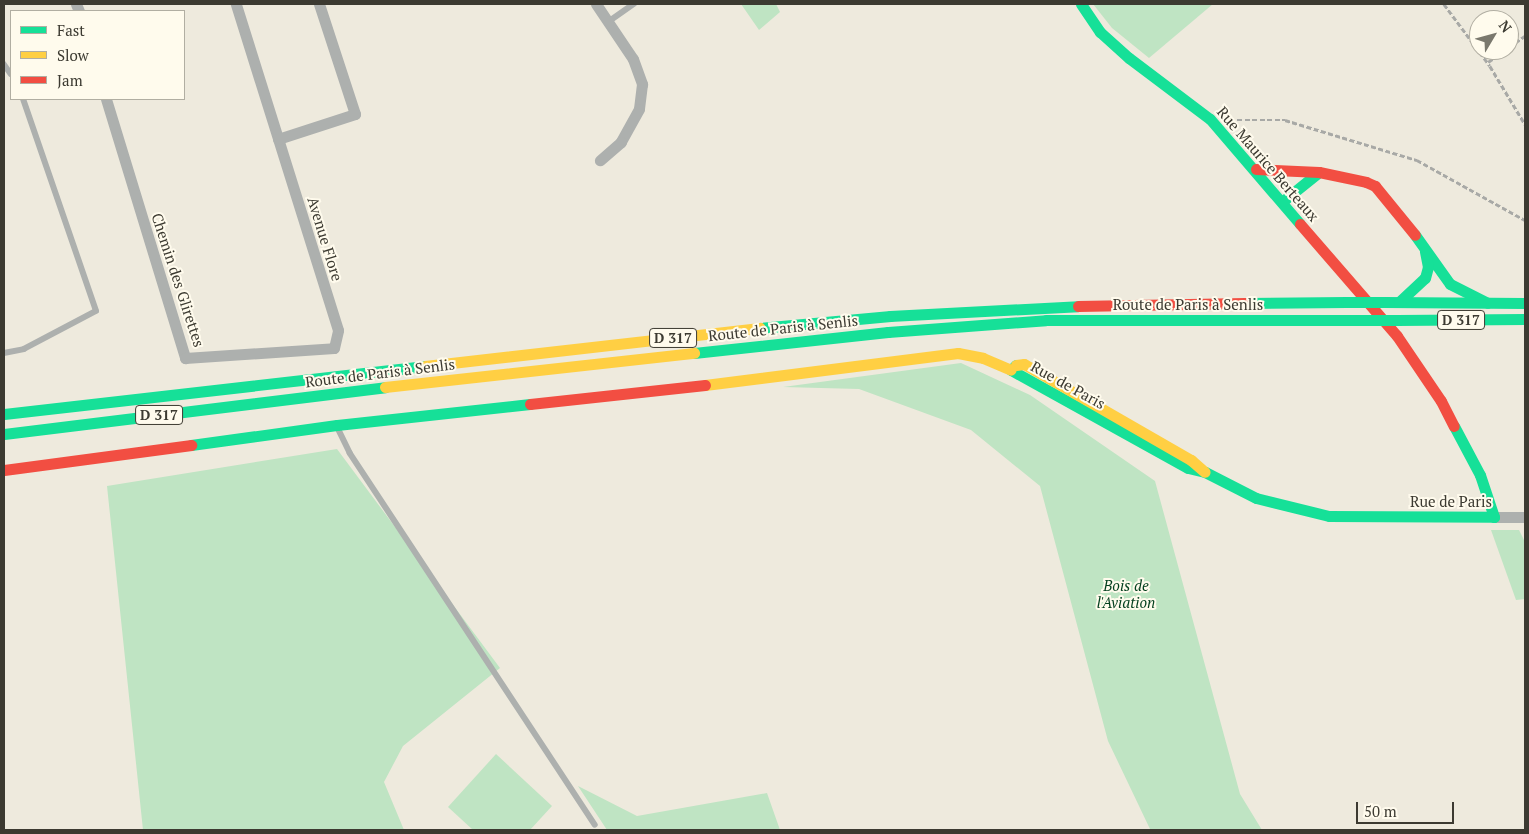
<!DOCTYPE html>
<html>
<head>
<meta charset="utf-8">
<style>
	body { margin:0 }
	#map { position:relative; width:1529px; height:834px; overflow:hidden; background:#eeeadd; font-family:"PT Serif",serif }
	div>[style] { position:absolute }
	.green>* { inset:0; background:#bfe4c3 }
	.path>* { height:2.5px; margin-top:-1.25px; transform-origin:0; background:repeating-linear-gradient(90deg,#a8a9a6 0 5px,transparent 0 7.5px) }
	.lane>* { height:5.5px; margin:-2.75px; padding:0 2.75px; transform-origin:2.75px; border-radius:2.75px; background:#adb0ae }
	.street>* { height:11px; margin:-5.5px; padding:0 5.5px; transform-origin:5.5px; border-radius:5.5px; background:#adb0ae }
	.fast>* { height:11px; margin:-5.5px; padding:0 5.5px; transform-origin:5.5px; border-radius:5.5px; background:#16e098 }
	.slow>* { height:11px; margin:-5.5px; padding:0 5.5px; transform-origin:5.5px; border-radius:5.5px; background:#ffcf43 }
	.jam>* { height:11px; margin:-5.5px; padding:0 5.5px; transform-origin:5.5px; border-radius:5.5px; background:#f24e42 }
	.fast-bridge>* { height:11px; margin:-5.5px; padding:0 5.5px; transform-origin:5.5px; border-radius:5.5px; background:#16e098 }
	span { translate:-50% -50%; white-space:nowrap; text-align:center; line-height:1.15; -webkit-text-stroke:4px #fffbed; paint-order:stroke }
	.shield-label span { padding:1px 4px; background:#fffbed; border:1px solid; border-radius:4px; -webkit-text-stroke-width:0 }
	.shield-label { font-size:14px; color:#3c3a31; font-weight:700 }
	.street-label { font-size:15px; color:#3c3a31 }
	.park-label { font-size:15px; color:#023f1d; font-style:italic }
	.frame { position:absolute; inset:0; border:5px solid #3c3a31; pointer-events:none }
	.legend { position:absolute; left:10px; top:10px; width:175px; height:90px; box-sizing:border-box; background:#fffbed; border:1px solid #b1aea2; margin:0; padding:6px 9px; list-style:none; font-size:15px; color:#3c3a31 }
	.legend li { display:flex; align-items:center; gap:10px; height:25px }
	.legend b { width:25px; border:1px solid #b1aea2 }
	.north { position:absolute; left:1469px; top:10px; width:50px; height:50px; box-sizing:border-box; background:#fffbed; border:1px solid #b1aea2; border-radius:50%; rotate:53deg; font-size:14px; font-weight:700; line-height:20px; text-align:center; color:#3c3a31 }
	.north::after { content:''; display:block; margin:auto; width:18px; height:22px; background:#7a786d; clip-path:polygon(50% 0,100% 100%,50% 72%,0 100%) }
	.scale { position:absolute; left:1356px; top:802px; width:98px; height:22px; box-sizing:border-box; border:2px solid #3c3a31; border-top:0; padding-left:6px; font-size:15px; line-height:18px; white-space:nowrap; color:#3c3a31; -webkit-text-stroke:4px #fffbed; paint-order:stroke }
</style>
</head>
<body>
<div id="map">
	<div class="green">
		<div style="clip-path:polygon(741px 4px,776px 4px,780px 12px,759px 30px)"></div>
		<div style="clip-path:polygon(1093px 4px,1213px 4px,1149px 58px,1112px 28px)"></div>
		<div style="clip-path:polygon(961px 363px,1030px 395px,1155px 481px,1240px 794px,1262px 830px,1148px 830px,1150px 829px,1108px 741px,1040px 486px,971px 430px,859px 389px,783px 387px)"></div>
		<div style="clip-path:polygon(337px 449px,500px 668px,403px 746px,384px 782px,404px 830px,143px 830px,107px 486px)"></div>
		<div style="clip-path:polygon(1491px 530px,1519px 530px,1525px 542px,1525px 599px,1516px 600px)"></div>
		<div style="clip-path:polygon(496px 754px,552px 806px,530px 830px,473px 830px,448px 807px)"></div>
		<div style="clip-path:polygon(578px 786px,637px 816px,767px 793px,780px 830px,607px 830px)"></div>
	</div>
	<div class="path">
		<div style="left:1444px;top:4px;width:77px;rotate:53.4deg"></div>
		<div style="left:1490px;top:66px;width:68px;rotate:58.9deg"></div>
		<div style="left:1509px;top:47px;width:19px;rotate:-35deg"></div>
		<div style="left:1488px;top:62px;width:21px;rotate:-35deg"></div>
		<div style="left:1230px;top:120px;width:55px"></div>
		<div style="left:1285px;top:120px;width:138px;rotate:16.9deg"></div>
		<div style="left:1417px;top:160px;width:124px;rotate:29.1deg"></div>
	</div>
	<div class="lane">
		<div style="left:608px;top:22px;width:32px;rotate:-35deg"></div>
		<div style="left:4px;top:64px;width:12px;rotate:55deg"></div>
		<div style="left:4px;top:353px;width:20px;rotate:-11deg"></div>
		<div style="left:24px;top:349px;width:81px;rotate:-27.8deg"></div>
		<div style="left:96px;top:311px;width:224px;rotate:-109deg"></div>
		<div style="left:338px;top:428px;width:28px;rotate:64deg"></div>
		<div style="left:350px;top:453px;width:445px;rotate:56.6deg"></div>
	</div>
	<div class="street">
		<div style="left:76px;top:4px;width:8px;rotate:67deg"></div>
		<div style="left:596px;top:4px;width:66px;rotate:56.1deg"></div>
		<div style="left:633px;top:59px;width:27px;rotate:70deg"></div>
		<div style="left:642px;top:84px;width:25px;rotate:97deg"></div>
		<div style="left:639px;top:109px;width:38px;rotate:119deg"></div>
		<div style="left:621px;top:142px;width:28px;rotate:139deg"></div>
		<div style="left:106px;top:99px;width:271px;rotate:73deg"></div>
		<div style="left:185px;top:358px;width:149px;rotate:-3.8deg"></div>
		<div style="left:334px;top:348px;width:18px;rotate:-77deg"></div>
		<div style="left:338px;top:330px;width:342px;rotate:-107.4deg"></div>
		<div style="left:278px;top:139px;width:81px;rotate:-18deg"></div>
		<div style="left:355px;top:114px;width:116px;rotate:-108.1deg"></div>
		<div style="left:1494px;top:517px;width:31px"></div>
	</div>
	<div class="fast">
		<div style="left:1081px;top:4px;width:34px;rotate:56deg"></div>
		<div style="left:1100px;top:32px;width:39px;rotate:42deg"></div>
		<div style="left:1129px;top:58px;width:101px;rotate:37deg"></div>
		<div style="left:1210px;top:119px;width:138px;rotate:49.4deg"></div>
		<div style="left:1283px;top:201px;width:46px;rotate:-38.9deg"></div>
		<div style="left:1415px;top:235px;width:60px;rotate:54.5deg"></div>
		<div style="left:1450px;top:284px;width:42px;rotate:26.6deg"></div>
		<div style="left:1384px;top:302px;width:141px;rotate:0.4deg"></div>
		<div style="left:1399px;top:302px;width:35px;rotate:-43deg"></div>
		<div style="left:1425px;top:278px;width:11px;rotate:-75deg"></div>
		<div style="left:1428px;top:267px;width:16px;rotate:-101deg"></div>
		<div style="left:1245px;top:303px;width:101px;rotate:-0.6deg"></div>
		<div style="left:1397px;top:320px;width:128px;rotate:-0.4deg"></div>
		<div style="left:760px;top:328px;width:131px;rotate:-5.3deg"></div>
		<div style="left:890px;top:316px;width:188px;rotate:-3deg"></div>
		<div style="left:694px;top:353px;width:195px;rotate:-6.2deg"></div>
		<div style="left:888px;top:332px;width:158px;rotate:-4.3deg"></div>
		<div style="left:1046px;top:320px;width:313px"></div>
		<div style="left:1016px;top:365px;width:7px;rotate:135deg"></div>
		<div style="left:1011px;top:370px;width:202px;rotate:29deg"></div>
		<div style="left:1188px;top:468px;width:17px;rotate:13deg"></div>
		<div style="left:1205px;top:472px;width:57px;rotate:27deg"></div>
		<div style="left:1256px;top:498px;width:75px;rotate:13.9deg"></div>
		<div style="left:1329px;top:516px;width:165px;rotate:0.3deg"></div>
		<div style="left:1494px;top:517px;width:44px;rotate:-108.4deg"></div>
		<div style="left:1480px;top:475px;width:55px;rotate:-118deg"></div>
		<div style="left:4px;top:414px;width:424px;rotate:-6.5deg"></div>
		<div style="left:4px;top:434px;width:384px;rotate:-7deg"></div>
		<div style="left:191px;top:445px;width:147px;rotate:-7.8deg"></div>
		<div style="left:337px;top:425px;width:194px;rotate:-6.2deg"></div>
	</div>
	<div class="slow">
		<div style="left:1016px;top:365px;width:8px;rotate:-7deg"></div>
		<div style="left:1024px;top:364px;width:193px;rotate:29.9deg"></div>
		<div style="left:1191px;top:460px;width:18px;rotate:41deg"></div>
		<div style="left:425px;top:366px;width:337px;rotate:-6.5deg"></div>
		<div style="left:705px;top:385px;width:255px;rotate:-7.2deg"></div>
		<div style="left:958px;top:353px;width:25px;rotate:11deg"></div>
		<div style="left:983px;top:358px;width:30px;rotate:23deg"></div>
		<div style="left:385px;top:387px;width:311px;rotate:-6.3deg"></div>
	</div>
	<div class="jam">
		<div style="left:1256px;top:169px;width:63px;rotate:2.7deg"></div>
		<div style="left:1319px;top:172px;width:48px;rotate:12deg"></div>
		<div style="left:1366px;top:182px;width:10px;rotate:24deg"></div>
		<div style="left:1375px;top:186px;width:63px;rotate:50.8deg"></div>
		<div style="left:1300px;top:224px;width:148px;rotate:49.1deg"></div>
		<div style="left:1397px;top:336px;width:78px;rotate:55.9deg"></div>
		<div style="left:1441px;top:401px;width:28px;rotate:63deg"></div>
		<div style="left:1078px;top:306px;width:167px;rotate:-1deg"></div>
		<div style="left:530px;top:404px;width:176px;rotate:-6.2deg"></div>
		<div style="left:4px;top:470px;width:189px;rotate:-7.6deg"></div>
	</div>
	<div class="fast-bridge">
		<div style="left:1346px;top:302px;width:38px"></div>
		<div style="left:1359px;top:320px;width:38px"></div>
	</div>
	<div class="shield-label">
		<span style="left:1461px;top:320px">D 317</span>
		<span style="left:673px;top:338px">D 317</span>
		<span style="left:159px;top:415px">D 317</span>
	</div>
	<div class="street-label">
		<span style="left:1268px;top:164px;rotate:49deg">Rue Maurice Berteaux</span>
		<span style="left:325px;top:239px;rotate:73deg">Avenue Flore</span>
		<span style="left:178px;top:280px;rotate:72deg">Chemin des Glirettes</span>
		<span style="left:1188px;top:305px">Route de Paris à Senlis</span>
		<span style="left:783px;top:328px;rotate:-6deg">Route de Paris à Senlis</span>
		<span style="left:380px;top:373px;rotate:-7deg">Route de Paris à Senlis</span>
		<span style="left:1068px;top:385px;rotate:29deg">Rue de Paris</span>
		<span style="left:1451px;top:502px">Rue de Paris</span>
	</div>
	<div class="park-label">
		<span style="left:1126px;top:594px">Bois de<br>l'Aviation</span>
	</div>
	<div class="frame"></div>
	<ul class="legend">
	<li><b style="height:6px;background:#16e098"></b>Fast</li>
	<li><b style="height:6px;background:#ffcf43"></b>Slow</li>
	<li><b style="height:6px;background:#f24e42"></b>Jam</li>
	</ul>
	<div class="north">N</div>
	<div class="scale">50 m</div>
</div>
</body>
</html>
